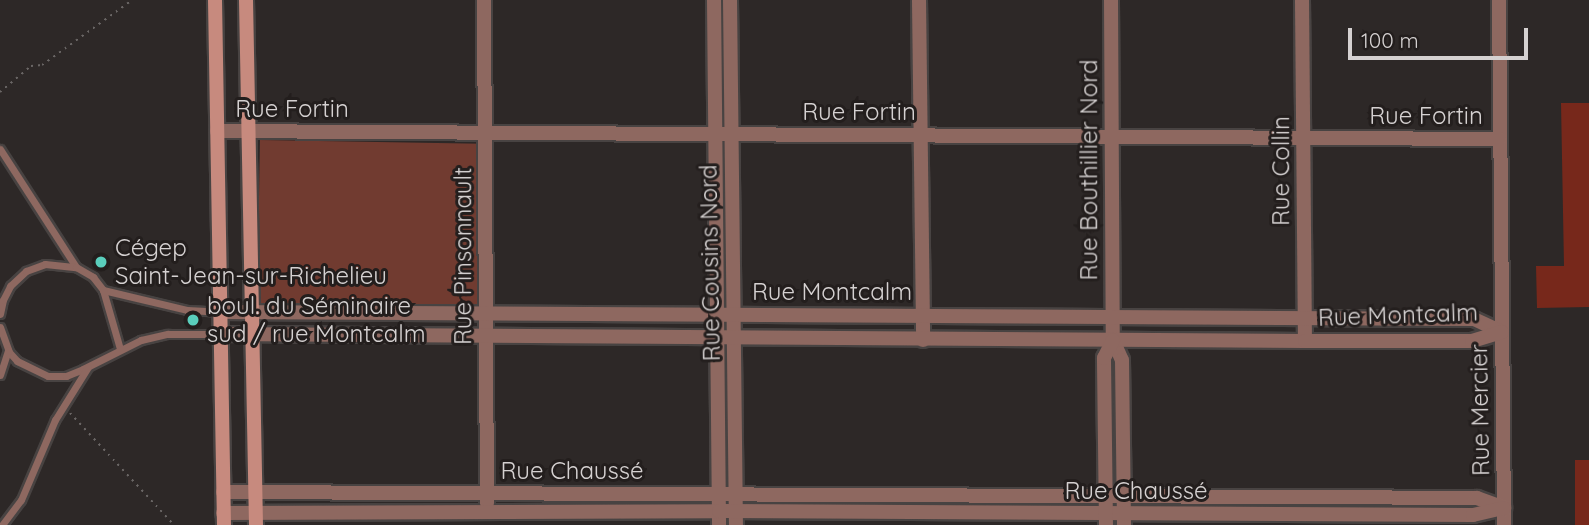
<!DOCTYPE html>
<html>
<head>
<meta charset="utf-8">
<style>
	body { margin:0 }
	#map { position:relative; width:1589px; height:525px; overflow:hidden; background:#2d2827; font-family:Quicksand,sans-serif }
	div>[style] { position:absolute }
	.green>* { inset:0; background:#713b30; transform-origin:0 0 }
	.building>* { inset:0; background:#77281b; transform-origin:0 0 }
	.path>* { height:2px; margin-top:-1px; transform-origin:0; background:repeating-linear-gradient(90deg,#6a6665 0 2px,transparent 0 7px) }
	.roads { filter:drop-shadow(2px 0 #484342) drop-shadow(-2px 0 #484342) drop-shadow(0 2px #484342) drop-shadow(0 -2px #484342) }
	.service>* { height:7px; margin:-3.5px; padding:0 3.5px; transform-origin:3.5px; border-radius:3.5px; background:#8e6860 }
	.minor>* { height:14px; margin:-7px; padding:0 7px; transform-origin:7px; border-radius:7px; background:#8e6860 }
	.secondary>* { height:14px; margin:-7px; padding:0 7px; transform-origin:7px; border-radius:7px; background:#c78a7e }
	.dots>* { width:19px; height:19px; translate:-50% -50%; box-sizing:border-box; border:4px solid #231e1d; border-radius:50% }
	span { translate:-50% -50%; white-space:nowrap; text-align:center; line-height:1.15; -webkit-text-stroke:6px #231e1d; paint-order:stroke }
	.street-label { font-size:24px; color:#d5d1d1 }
	.poi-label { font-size:24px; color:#d5d1d1 }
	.left { translate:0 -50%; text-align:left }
	.scale { position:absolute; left:1348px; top:28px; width:180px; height:32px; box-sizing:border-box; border:4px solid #d5d1d1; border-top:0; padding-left:9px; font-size:21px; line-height:24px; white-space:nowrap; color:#d5d1d1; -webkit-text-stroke:5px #231e1d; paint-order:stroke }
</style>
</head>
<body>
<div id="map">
	<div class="green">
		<div style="left:260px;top:140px;width:221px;height:167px;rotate:1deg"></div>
	</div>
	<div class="building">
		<div style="clip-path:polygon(1561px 103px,1589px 103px,1589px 307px,1537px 308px,1536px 266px,1564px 266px)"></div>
		<div style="left:1589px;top:460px;width:65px;height:14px;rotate:90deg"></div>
	</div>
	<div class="path">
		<div style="left:0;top:92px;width:40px;rotate:-40deg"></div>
		<div style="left:31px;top:66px;width:11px;rotate:-5deg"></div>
		<div style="left:42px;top:65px;width:111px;rotate:-35.8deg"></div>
		<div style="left:70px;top:413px;width:153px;rotate:47.1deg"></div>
	</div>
	<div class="roads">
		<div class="service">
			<div style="left:0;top:149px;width:140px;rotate:57.2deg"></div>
			<div style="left:103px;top:290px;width:86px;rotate:13.4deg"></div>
			<div style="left:187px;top:310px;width:33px;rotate:3deg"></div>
			<div style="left:0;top:314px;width:14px;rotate:-78deg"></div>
			<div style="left:3px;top:300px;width:16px;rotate:-63deg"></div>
			<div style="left:10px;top:286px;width:22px;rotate:-43deg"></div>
			<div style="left:26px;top:271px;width:20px;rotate:-20deg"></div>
			<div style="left:45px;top:264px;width:31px;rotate:6deg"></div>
			<div style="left:76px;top:267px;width:20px;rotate:30deg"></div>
			<div style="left:93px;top:277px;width:16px;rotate:52deg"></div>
			<div style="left:103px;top:290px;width:61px;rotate:73.9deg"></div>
			<div style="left:0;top:327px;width:27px;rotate:70deg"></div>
			<div style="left:9px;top:352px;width:12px;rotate:48deg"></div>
			<div style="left:17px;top:361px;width:34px;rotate:26deg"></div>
			<div style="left:48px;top:376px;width:18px"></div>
			<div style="left:66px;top:376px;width:18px;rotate:-22deg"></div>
			<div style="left:83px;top:369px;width:65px;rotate:-26.6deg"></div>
			<div style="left:141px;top:340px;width:28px;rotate:-13deg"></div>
			<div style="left:168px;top:334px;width:52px"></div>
			<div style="left:0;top:375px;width:26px;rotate:-72deg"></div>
			<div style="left:2px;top:525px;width:31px;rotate:-53deg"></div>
			<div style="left:21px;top:500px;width:87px;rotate:-67deg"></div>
			<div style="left:55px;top:420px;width:62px;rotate:-58.1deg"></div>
		</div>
		<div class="minor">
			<div style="left:484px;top:0;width:503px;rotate:89.66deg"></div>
			<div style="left:714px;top:0;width:525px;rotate:89.45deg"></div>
			<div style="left:730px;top:0;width:525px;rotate:89.35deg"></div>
			<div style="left:919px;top:0;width:340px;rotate:89.3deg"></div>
			<div style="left:1111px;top:0;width:340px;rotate:89.7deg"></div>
			<div style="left:1113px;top:340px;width:22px;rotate:66deg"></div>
			<div style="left:1122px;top:360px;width:165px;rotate:89.3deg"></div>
			<div style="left:1302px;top:0;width:341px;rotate:89.5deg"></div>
			<div style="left:1499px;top:0;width:525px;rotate:89.45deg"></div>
			<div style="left:217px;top:131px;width:1283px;rotate:0.36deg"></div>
			<div style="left:220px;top:312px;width:1254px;rotate:0.32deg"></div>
			<div style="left:1474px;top:319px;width:31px;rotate:25deg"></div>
			<div style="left:220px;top:334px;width:1085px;rotate:0.37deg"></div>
			<div style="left:1305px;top:341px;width:167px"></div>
			<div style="left:1472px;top:341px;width:31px;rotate:-17deg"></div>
			<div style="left:223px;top:492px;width:1254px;rotate:0.27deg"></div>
			<div style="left:1477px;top:498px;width:29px;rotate:20deg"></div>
			<div style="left:223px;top:513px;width:496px;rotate:-0.2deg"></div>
			<div style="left:719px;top:511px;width:754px;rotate:0.3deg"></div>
			<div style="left:1473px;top:515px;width:31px;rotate:-13deg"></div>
			<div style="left:1106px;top:525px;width:167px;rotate:-90.7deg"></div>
			<div style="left:1104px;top:358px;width:20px;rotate:-63deg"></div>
		</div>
		<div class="secondary">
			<div style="left:215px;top:0;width:525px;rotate:89.02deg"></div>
			<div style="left:246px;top:0;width:525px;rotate:88.91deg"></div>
		</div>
	</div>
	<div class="dots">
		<div style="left:101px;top:262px;background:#5acebc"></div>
		<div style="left:193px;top:320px;background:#5acebc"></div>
	</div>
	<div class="street-label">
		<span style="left:292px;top:109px">Rue Fortin</span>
		<span style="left:859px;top:112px">Rue Fortin</span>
		<span style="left:1426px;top:116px">Rue Fortin</span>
		<span style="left:1089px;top:170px;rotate:-90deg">Rue Bouthillier Nord</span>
		<span style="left:1281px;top:171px;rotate:-90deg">Rue Collin</span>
		<span style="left:463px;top:256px;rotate:-90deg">Rue Pinsonnault</span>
		<span style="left:710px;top:263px;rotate:-91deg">Rue Cousins Nord</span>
		<span style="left:832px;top:292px">Rue Montcalm</span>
		<span style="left:1398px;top:315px;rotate:-2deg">Rue Montcalm</span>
		<span style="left:1480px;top:410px;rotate:-91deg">Rue Mercier</span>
		<span style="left:572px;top:471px">Rue Chaussé</span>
		<span style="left:1136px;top:491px">Rue Chaussé</span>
	</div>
	<div class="poi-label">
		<span class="left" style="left:115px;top:262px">Cégep<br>Saint-Jean-sur-Richelieu</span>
		<span class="left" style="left:207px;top:320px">boul. du Séminaire<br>sud / rue Montcalm</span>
	</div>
	<div class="scale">100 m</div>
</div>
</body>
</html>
